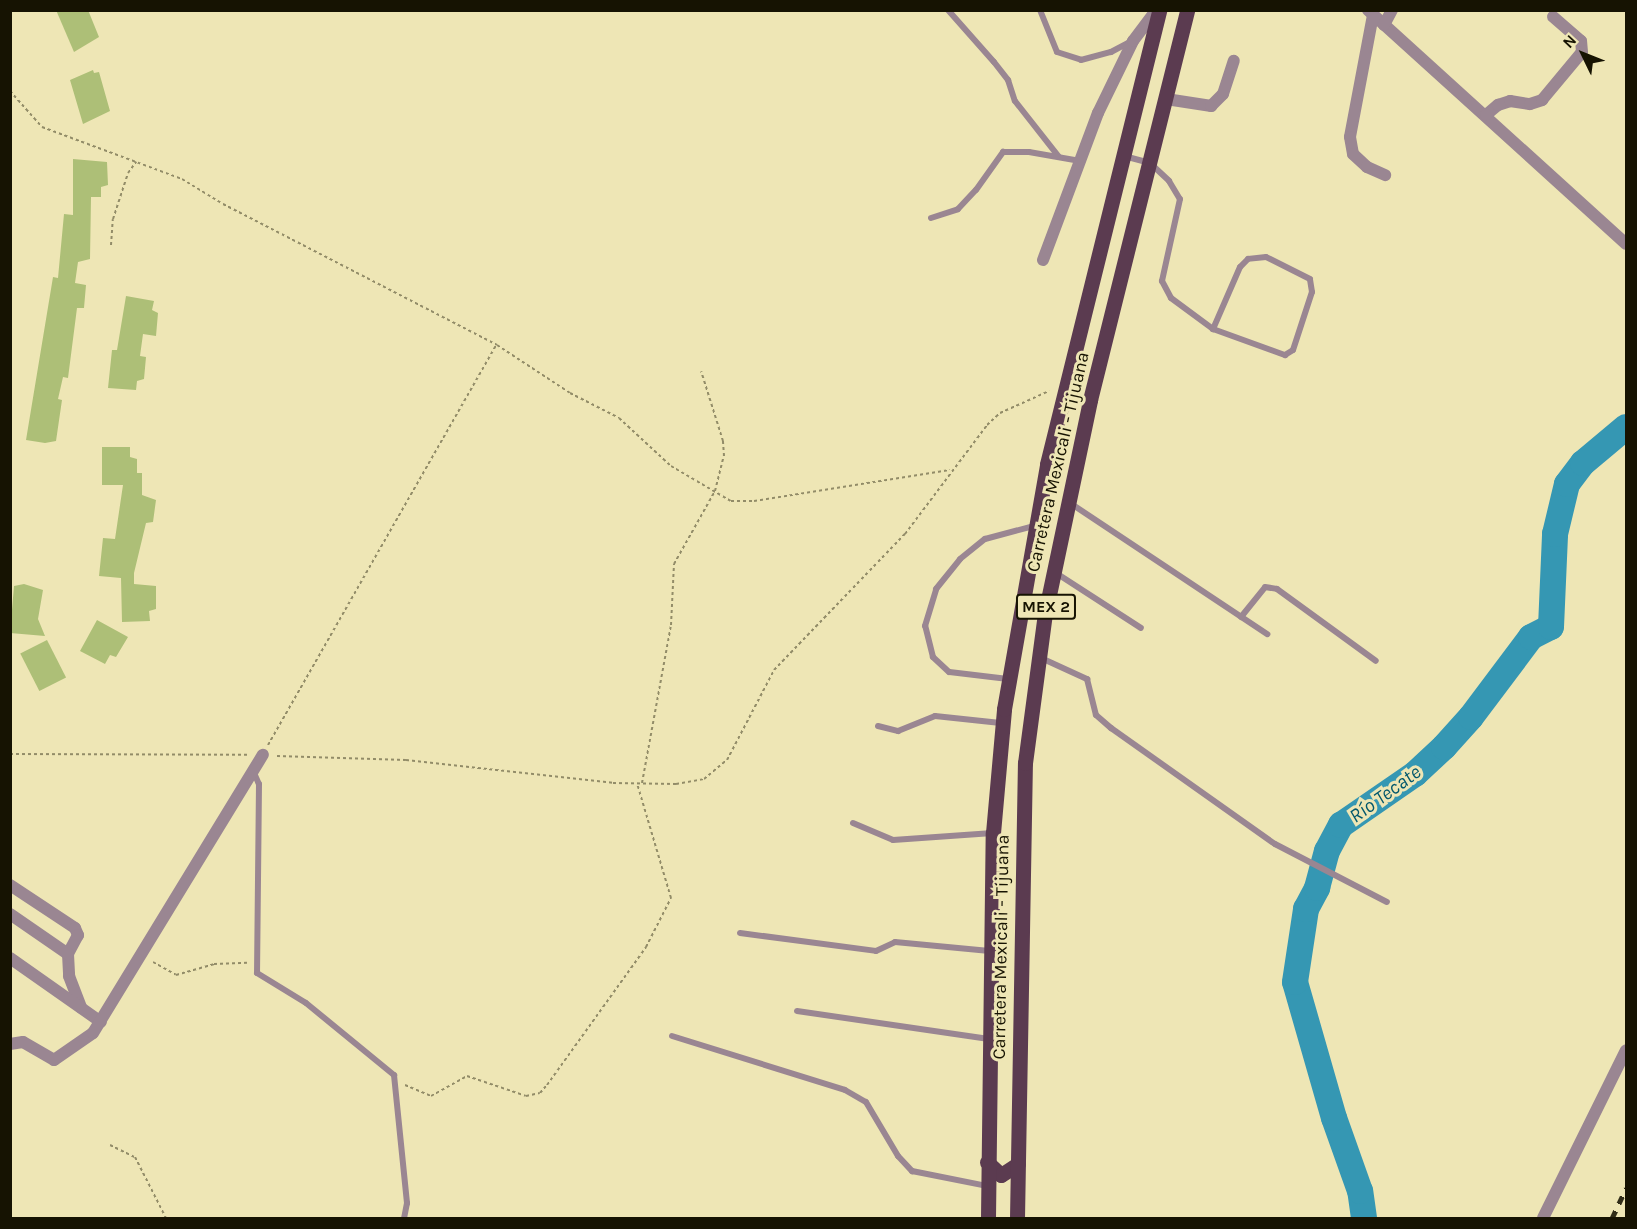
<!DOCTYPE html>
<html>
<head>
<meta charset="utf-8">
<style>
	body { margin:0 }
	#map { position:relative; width:1637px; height:1229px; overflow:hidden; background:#eee6b5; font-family:Karla,sans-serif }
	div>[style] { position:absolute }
	.river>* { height:26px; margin:-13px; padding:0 13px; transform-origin:13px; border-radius:13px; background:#3597b3 }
	.building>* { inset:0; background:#adbf77; transform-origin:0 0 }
	.path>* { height:2px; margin-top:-1px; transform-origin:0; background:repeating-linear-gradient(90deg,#928c68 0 3px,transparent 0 6px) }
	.service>* { height:6px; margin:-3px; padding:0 3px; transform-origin:3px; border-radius:3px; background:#9a8692 }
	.minor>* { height:12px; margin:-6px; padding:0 6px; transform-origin:6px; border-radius:6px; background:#9a8692 }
	.primary>* { height:15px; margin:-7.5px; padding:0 7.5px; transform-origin:7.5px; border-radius:7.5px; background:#5b3b50 }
	.rail>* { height:4.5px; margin-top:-2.25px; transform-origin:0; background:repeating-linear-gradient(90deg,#312d18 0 8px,transparent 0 16px) }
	span { translate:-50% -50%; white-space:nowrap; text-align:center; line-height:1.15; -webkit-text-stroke:6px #eee6b5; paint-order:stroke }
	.shield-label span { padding:2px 4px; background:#eee6b5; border:2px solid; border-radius:4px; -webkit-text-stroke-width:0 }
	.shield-label { font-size:16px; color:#161302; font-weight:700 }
	.street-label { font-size:18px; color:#161302 }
	.water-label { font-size:20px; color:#03586c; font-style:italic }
	.frame { position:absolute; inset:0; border:12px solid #161302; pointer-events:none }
	.north { position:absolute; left:1553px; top:24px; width:60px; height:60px; -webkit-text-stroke:4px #eee6b5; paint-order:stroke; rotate:313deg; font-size:16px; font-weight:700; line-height:24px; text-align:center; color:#161302 }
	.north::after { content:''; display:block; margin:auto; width:21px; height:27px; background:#161302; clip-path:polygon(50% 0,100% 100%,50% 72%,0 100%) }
</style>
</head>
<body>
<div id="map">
	<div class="river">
		<div style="left:1364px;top:1218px;width:27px;rotate:-98deg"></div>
		<div style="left:1360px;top:1191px;width:77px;rotate:-109.6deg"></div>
		<div style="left:1334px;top:1118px;width:141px;rotate:-106deg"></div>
		<div style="left:1295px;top:982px;width:74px;rotate:-81.4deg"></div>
		<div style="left:1306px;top:909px;width:24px;rotate:-62deg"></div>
		<div style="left:1317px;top:888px;width:38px;rotate:-75deg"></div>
		<div style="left:1327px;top:851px;width:30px;rotate:-62deg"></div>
		<div style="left:1341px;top:825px;width:90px;rotate:-34.6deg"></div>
		<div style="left:1415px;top:774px;width:40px;rotate:-43deg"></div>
		<div style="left:1444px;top:747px;width:40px;rotate:-48deg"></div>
		<div style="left:1471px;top:717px;width:100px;rotate:-53.1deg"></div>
		<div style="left:1531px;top:637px;width:22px;rotate:-27deg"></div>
		<div style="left:1551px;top:627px;width:93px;rotate:-87.5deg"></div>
		<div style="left:1555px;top:534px;width:51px;rotate:-76.5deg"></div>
		<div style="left:1567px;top:484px;width:26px;rotate:-53deg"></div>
		<div style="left:1583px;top:463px;width:56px;rotate:-39.9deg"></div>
	</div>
	<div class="building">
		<div style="clip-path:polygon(56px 10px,88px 10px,99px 37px,74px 52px)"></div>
		<div style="clip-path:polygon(93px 70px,94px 73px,99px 72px,110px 111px,83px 124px,70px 80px)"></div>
		<div style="clip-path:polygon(73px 159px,107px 162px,108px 185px,101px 187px,101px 197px,91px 197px,90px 259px,78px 262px,75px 283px,86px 285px,84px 308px,77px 308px,68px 378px,63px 377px,58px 399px,62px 400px,56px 441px,45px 443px,26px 440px,53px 277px,58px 278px,64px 214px,73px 215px)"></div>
		<div style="clip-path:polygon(126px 296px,154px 301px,152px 310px,158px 313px,156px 336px,143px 334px,140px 356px,146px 357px,144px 379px,137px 381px,136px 390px,108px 388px,112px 350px,117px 350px)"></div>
		<div style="clip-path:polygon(102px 447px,130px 447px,130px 457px,137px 459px,137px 473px,142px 473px,142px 495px,156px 500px,153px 522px,146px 523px,134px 573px,134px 584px,156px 586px,156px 609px,149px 611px,150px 621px,122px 622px,121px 578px,99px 576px,103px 538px,115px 539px,123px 485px,102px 485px)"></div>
		<div style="clip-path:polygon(24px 584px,43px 590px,38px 619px,45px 636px,10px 633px,14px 586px)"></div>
		<div style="clip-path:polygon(97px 620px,128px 637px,116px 657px,110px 655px,105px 664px,80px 651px)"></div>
		<div style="left:47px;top:640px;width:42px;height:30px;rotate:63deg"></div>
	</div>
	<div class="path">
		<div style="left:10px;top:91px;width:48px;rotate:48.4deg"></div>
		<div style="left:42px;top:127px;width:149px;rotate:20.4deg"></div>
		<div style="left:182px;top:179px;width:48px;rotate:31.4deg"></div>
		<div style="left:223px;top:204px;width:308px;rotate:27.2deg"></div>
		<div style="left:497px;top:345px;width:87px;rotate:33.3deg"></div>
		<div style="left:570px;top:393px;width:55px;rotate:27deg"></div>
		<div style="left:619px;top:418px;width:71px;rotate:42.7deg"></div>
		<div style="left:671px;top:466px;width:69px;rotate:30.3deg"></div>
		<div style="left:731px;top:501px;width:23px"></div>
		<div style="left:754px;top:501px;width:198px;rotate:-9deg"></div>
		<div style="left:111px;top:245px;width:26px;rotate:-86deg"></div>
		<div style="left:113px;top:219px;width:48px;rotate:-71.9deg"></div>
		<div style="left:128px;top:173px;width:14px;rotate:-54deg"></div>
		<div style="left:268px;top:745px;width:460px;rotate:-60.3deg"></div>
		<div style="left:10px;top:754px;width:237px;rotate:0.2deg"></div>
		<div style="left:277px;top:756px;width:129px;rotate:1.8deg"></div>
		<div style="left:406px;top:760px;width:208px;rotate:6.3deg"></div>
		<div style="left:613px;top:783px;width:63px;rotate:0.9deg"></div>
		<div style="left:676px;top:784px;width:28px;rotate:-10deg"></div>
		<div style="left:704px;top:779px;width:30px;rotate:-40deg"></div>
		<div style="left:727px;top:760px;width:102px;rotate:-62.4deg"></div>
		<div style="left:774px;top:670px;width:189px;rotate:-46.1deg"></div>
		<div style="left:905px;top:534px;width:136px;rotate:-53deg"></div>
		<div style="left:987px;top:425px;width:18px;rotate:-43deg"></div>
		<div style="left:1000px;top:413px;width:54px;rotate:-24.2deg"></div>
		<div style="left:642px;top:783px;width:161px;rotate:-79.6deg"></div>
		<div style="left:671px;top:625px;width:61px;rotate:-87.2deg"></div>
		<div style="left:674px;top:564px;width:84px;rotate:-60.7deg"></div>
		<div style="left:715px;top:491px;width:36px;rotate:-76deg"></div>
		<div style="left:724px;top:456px;width:15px;rotate:-94deg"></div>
		<div style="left:723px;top:441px;width:73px;rotate:-107.4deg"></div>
		<div style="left:153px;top:962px;width:26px;rotate:29deg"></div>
		<div style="left:176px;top:975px;width:40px;rotate:-16deg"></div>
		<div style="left:214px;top:964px;width:33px;rotate:-2deg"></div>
		<div style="left:405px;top:1085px;width:28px;rotate:23deg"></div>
		<div style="left:431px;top:1096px;width:41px;rotate:-29.1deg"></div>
		<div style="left:467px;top:1076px;width:62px;rotate:18.7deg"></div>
		<div style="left:526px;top:1096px;width:14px;rotate:-12deg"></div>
		<div style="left:540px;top:1093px;width:11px;rotate:-49deg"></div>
		<div style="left:547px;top:1085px;width:170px;rotate:-54.3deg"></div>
		<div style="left:646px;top:947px;width:55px;rotate:-63deg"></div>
		<div style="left:671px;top:898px;width:120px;rotate:-106.5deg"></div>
		<div style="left:110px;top:1145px;width:28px;rotate:26deg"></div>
		<div style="left:135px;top:1157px;width:68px;rotate:63.1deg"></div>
	</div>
	<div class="service">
		<div style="left:948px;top:10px;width:69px;rotate:48.5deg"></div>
		<div style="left:994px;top:62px;width:23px;rotate:52deg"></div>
		<div style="left:1008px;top:80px;width:22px;rotate:72deg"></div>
		<div style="left:1015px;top:101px;width:71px;rotate:51.8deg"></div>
		<div style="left:1040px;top:10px;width:45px;rotate:68deg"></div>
		<div style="left:1057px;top:52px;width:25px;rotate:18deg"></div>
		<div style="left:1081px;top:60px;width:31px;rotate:-15deg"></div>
		<div style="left:1111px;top:52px;width:21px;rotate:-28deg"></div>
		<div style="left:1124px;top:156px;width:27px;rotate:15deg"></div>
		<div style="left:1150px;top:163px;width:26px;rotate:43deg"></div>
		<div style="left:1169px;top:181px;width:21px;rotate:59deg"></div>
		<div style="left:1180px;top:199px;width:84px;rotate:102.4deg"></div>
		<div style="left:1162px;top:281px;width:19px;rotate:62deg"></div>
		<div style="left:1171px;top:298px;width:52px;rotate:36.4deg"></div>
		<div style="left:1213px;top:329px;width:77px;rotate:19.9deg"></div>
		<div style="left:1285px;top:355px;width:9px;rotate:-32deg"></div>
		<div style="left:1293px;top:350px;width:61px;rotate:-71.9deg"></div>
		<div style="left:1312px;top:292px;width:13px;rotate:-99deg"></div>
		<div style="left:1310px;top:279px;width:49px;rotate:-153.4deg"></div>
		<div style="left:1266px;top:257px;width:18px;rotate:174deg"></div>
		<div style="left:1248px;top:259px;width:11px;rotate:135deg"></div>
		<div style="left:1240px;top:267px;width:68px;rotate:113.5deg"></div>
		<div style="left:931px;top:218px;width:28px;rotate:-18deg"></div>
		<div style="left:958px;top:209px;width:26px;rotate:-47deg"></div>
		<div style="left:976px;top:190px;width:47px;rotate:-54.6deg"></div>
		<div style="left:1003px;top:152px;width:26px"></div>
		<div style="left:1029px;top:152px;width:52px;rotate:10deg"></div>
		<div style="left:1070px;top:503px;width:237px;rotate:33.6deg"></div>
		<div style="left:1056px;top:573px;width:101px;rotate:32.9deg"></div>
		<div style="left:1241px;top:617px;width:38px;rotate:-51deg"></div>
		<div style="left:1265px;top:587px;width:12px;rotate:9deg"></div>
		<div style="left:1277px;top:589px;width:122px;rotate:36deg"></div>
		<div style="left:1041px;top:658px;width:51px;rotate:24.5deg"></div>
		<div style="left:1087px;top:679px;width:37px;rotate:76deg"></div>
		<div style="left:1096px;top:715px;width:20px;rotate:41deg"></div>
		<div style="left:1111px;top:728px;width:201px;rotate:35.3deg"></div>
		<div style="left:1275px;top:844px;width:126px;rotate:27.4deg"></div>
		<div style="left:1008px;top:679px;width:59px;rotate:-173.2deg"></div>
		<div style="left:949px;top:672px;width:22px;rotate:-137deg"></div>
		<div style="left:933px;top:657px;width:32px;rotate:-104deg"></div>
		<div style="left:925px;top:626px;width:39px;rotate:-73deg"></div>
		<div style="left:936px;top:589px;width:38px;rotate:-51deg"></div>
		<div style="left:960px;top:559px;width:32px;rotate:-39deg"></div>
		<div style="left:985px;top:539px;width:51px;rotate:-14.9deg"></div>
		<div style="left:878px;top:726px;width:21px;rotate:14deg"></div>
		<div style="left:898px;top:731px;width:40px;rotate:-22deg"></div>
		<div style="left:935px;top:716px;width:66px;rotate:6.1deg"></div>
		<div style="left:254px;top:773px;width:12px;rotate:66deg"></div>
		<div style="left:259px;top:784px;width:189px;rotate:90.6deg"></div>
		<div style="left:257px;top:973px;width:57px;rotate:31.5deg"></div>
		<div style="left:306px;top:1003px;width:114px;rotate:39.3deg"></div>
		<div style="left:394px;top:1075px;width:129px;rotate:84.2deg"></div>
		<div style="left:407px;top:1203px;width:15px;rotate:101deg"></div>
		<div style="left:853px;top:823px;width:43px;rotate:23deg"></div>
		<div style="left:893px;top:840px;width:100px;rotate:-4deg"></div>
		<div style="left:740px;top:933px;width:137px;rotate:7.5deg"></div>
		<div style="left:876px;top:951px;width:21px;rotate:-25deg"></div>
		<div style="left:895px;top:942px;width:95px;rotate:5.4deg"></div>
		<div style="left:797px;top:1011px;width:194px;rotate:8.3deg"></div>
		<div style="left:672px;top:1036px;width:181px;rotate:17.3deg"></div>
		<div style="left:845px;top:1090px;width:24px;rotate:30deg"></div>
		<div style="left:866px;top:1102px;width:63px;rotate:59.3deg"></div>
		<div style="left:898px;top:1156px;width:21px;rotate:47deg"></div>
		<div style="left:912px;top:1171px;width:76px;rotate:11.3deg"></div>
	</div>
	<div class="minor">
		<div style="left:1368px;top:10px;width:348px;rotate:42.2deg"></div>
		<div style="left:1373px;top:15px;width:124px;rotate:100.7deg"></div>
		<div style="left:1350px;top:137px;width:17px;rotate:80deg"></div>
		<div style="left:1353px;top:154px;width:19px;rotate:43deg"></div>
		<div style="left:1367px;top:167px;width:20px;rotate:24deg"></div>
		<div style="left:1384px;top:25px;width:17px;rotate:-62deg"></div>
		<div style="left:1166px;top:99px;width:46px;rotate:8.8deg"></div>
		<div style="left:1211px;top:106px;width:17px;rotate:-45deg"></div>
		<div style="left:1223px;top:94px;width:35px;rotate:-72deg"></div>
		<div style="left:1486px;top:115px;width:16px;rotate:-40deg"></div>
		<div style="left:1498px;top:105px;width:13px;rotate:-18deg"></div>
		<div style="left:1510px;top:101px;width:20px;rotate:9deg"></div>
		<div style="left:1530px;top:104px;width:13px;rotate:-18deg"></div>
		<div style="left:1542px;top:100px;width:62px;rotate:-50.2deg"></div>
		<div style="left:1582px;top:52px;width:11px;rotate:-95deg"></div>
		<div style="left:1581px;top:41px;width:37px;rotate:-139deg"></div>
		<div style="left:1043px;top:260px;width:157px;rotate:-69.5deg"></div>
		<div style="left:1098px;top:113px;width:80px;rotate:-64.1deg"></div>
		<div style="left:1133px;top:41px;width:39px;rotate:-53deg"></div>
		<div style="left:10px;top:885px;width:78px;rotate:33.5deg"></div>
		<div style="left:75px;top:928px;width:8px;rotate:67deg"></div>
		<div style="left:78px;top:935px;width:21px;rotate:118deg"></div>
		<div style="left:68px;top:954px;width:22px;rotate:87deg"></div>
		<div style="left:69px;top:976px;width:34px;rotate:69deg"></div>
		<div style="left:10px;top:914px;width:70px;rotate:34.6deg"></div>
		<div style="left:10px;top:958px;width:111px;rotate:35.1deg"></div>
		<div style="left:10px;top:1044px;width:13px;rotate:-9deg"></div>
		<div style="left:23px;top:1042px;width:36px;rotate:30deg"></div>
		<div style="left:54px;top:1060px;width:47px;rotate:-34.7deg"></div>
		<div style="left:93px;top:1033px;width:326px;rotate:-58.6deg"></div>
		<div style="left:1543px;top:1218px;width:187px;rotate:-63.7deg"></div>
	</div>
	<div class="primary">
		<div style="left:987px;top:1162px;width:19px;rotate:43deg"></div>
		<div style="left:1001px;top:1175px;width:20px;rotate:-33deg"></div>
		<div style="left:988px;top:1218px;width:385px;rotate:-89.3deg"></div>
		<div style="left:993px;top:833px;width:124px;rotate:-84.9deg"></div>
		<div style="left:1004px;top:709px;width:249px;rotate:-80deg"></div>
		<div style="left:1047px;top:464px;width:468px;rotate:-76.1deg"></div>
		<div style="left:1017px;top:1218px;width:455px;rotate:-89deg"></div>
		<div style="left:1025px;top:763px;width:150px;rotate:-82.4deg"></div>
		<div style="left:1045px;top:614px;width:219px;rotate:-78.1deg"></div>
		<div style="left:1090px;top:400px;width:402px;rotate:-76deg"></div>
	</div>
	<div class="rail">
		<div style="left:1612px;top:1218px;width:33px;rotate:-65deg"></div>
	</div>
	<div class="shield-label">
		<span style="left:1046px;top:607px">MEX 2</span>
	</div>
	<div class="street-label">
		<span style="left:1058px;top:462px;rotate:-77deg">Carretera Mexicali - Tijuana</span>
		<span style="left:1001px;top:947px;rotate:-89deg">Carretera Mexicali - Tijuana</span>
	</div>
	<div class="water-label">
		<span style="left:1385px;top:794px;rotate:-36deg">Río Tecate</span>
	</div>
	<div class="frame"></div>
	<div class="north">N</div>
</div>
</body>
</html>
